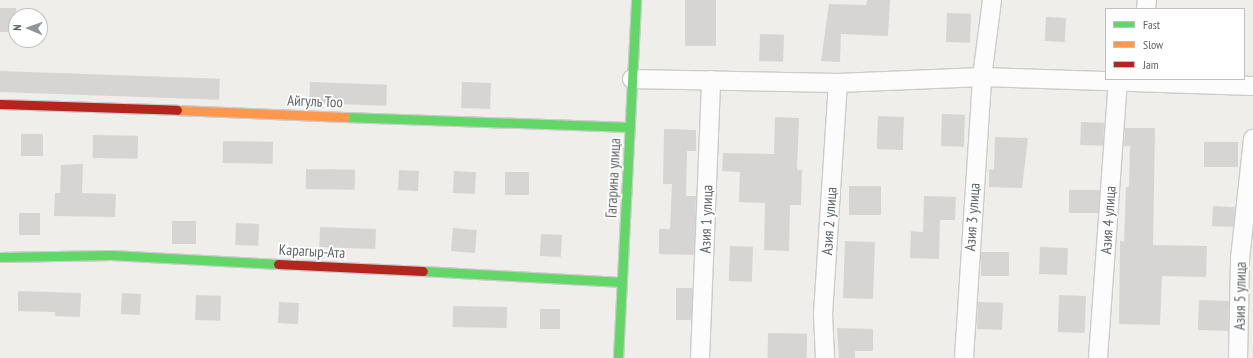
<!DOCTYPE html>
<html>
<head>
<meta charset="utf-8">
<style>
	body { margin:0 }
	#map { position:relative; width:1253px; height:358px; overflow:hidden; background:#efeeea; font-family:"PT Sans Narrow",sans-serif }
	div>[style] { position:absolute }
	.building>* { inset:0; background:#d6d5d3; transform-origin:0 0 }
	.roads { filter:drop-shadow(1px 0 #cbcccc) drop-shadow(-1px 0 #cbcccc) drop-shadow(0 1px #cbcccc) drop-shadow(0 -1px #cbcccc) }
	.street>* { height:18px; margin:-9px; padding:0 9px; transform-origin:9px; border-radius:9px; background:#fdfcfc }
	.fast>* { height:9px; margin:-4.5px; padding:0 4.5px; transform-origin:4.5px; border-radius:4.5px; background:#63d668 }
	.slow>* { height:9px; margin:-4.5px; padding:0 4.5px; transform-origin:4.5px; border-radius:4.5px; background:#ff974d }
	.jam>* { height:9px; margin:-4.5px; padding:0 4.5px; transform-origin:4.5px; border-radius:4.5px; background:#b3261e }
	span { translate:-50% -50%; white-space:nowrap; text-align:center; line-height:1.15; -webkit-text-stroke:3.5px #fff; paint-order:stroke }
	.street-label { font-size:15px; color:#5f6368 }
	.legend { position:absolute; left:1105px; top:8px; width:140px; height:72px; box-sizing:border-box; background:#fff; border:1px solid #bfc1c3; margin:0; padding:5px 7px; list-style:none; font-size:12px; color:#5f6368 }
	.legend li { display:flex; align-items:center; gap:8px; height:20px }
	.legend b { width:20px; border:1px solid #bfc1c3 }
	.north { position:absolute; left:8px; top:8px; width:40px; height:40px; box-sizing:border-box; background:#fff; border:1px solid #bfc1c3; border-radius:50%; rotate:272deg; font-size:11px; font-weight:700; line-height:16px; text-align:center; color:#5f6368 }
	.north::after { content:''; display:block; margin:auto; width:14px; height:18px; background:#919496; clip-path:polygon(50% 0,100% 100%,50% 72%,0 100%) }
</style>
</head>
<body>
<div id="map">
	<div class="building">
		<div style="left:685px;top:0;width:31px;height:46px"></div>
		<div style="clip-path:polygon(867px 0,890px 0,888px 36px,841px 34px,840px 62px,821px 61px,829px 4px,866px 5px)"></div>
		<div style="left:0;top:8px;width:16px;height:24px"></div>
		<div style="left:947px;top:13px;width:24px;height:29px;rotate:2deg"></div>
		<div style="left:1046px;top:17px;width:20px;height:24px;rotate:3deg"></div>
		<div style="left:760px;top:34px;width:24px;height:27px;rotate:2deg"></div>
		<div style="left:0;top:71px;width:220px;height:21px;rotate:2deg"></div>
		<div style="left:310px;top:82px;width:77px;height:21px;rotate:2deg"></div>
		<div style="left:462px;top:82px;width:29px;height:26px;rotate:2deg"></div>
		<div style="left:942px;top:114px;width:23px;height:32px;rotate:2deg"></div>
		<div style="left:878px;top:116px;width:26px;height:33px;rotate:2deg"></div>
		<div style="clip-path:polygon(775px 117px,799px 118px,797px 170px,802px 170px,801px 205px,790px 205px,789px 251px,764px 250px,765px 203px,739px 202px,740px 172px,722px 171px,723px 153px,774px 154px)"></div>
		<div style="left:1081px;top:122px;width:23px;height:23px;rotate:2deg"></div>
		<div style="clip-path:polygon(1125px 128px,1155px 128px,1153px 245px,1207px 246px,1206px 277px,1162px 276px,1160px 325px,1119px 324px,1120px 241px,1124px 242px,1126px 187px,1129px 187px,1130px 146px,1124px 146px)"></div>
		<div style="clip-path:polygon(664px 129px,696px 130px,696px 151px,687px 151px,686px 196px,696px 196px,694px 255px,659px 254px,659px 229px,670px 229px,672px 184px,663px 184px)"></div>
		<div style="left:21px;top:134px;width:22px;height:22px"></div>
		<div style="left:93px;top:135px;width:45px;height:23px;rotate:1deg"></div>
		<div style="clip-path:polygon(995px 137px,1028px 138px,1022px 188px,989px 187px,989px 169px,994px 170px)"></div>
		<div style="left:223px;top:141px;width:50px;height:22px;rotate:1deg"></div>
		<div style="left:1204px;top:142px;width:34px;height:25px"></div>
		<div style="clip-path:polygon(83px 164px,82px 193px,116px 194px,115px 217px,54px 216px,55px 193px,60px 193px,61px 165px)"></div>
		<div style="left:306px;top:169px;width:49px;height:20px;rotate:1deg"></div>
		<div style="left:399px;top:170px;width:20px;height:20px;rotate:3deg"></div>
		<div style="left:454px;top:171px;width:22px;height:22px;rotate:3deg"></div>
		<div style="left:505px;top:172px;width:24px;height:23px"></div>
		<div style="left:849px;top:186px;width:32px;height:29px"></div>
		<div style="left:1069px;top:190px;width:31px;height:23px"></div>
		<div style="clip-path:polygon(924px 196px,956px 197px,955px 220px,940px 220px,939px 259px,910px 258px,911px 231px,923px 232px)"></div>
		<div style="left:1213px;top:206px;width:22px;height:20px;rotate:3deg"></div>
		<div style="left:19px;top:213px;width:21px;height:22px"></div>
		<div style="left:172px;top:221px;width:24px;height:23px"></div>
		<div style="left:236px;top:223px;width:23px;height:22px;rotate:2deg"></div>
		<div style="left:320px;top:227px;width:56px;height:20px;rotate:2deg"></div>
		<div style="left:453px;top:228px;width:24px;height:23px;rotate:5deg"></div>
		<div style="left:541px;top:234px;width:21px;height:22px;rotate:3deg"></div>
		<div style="left:845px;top:241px;width:30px;height:57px;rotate:2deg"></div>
		<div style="left:730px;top:246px;width:23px;height:35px;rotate:2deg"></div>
		<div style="left:1040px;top:247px;width:28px;height:27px;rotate:2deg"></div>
		<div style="left:981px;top:252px;width:28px;height:24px"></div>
		<div style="left:676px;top:288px;width:16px;height:32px"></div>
		<div style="clip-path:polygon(18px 291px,81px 293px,80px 317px,55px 316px,55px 312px,18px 311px)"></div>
		<div style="left:122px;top:293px;width:19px;height:21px;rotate:3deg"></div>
		<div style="left:196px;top:295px;width:25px;height:25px;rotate:2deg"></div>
		<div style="left:1059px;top:295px;width:27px;height:37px;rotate:2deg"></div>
		<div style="left:1199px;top:300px;width:30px;height:30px;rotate:2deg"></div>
		<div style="left:279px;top:302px;width:20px;height:21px;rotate:3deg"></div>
		<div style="left:978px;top:302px;width:25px;height:27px;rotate:2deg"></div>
		<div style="left:453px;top:306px;width:54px;height:21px;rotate:1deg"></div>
		<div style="left:540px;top:309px;width:20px;height:20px"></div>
		<div style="clip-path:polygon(837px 328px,873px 329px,873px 351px,855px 351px,855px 358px,839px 358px)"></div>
		<div style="left:768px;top:333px;width:39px;height:25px;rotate:1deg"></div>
	</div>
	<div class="roads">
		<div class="street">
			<div style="left:1146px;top:9px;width:9px;rotate:-84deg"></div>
			<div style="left:632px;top:79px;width:206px;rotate:1.1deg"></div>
			<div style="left:838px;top:83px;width:144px;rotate:-2.4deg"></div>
			<div style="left:982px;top:77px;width:271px;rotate:1.9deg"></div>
			<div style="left:700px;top:358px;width:278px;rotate:-87.7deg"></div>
			<div style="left:825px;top:358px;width:44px;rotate:-92.6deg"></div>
			<div style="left:823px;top:314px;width:231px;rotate:-86.3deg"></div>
			<div style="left:964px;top:358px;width:282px;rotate:-86.3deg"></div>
			<div style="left:982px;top:77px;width:78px;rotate:-82.6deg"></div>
			<div style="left:1098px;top:358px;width:278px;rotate:-85.9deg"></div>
			<div style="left:1238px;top:358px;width:99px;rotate:-88.8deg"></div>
			<div style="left:1240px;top:259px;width:121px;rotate:-83.8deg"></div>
		</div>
		<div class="fast">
			<div style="left:345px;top:117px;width:285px;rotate:2deg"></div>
			<div style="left:0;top:257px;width:111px;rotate:-1deg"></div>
			<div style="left:111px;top:255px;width:167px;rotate:3.1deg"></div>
			<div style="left:423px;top:271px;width:199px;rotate:3.2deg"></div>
			<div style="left:618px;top:358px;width:358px;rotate:-87.1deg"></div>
		</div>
		<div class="slow">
			<div style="left:177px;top:110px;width:168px;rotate:2.4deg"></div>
		</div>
		<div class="jam">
			<div style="left:0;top:104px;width:177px;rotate:1.9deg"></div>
			<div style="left:278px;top:264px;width:145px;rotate:2.8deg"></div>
		</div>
	</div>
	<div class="street-label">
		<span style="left:315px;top:101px;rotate:2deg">Айгуль Тоо</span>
		<span style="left:613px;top:178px;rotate:-87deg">Гагарина улица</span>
		<span style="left:972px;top:217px;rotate:-86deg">Азия 3 улица</span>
		<span style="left:706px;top:219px;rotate:-88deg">Азия 1 улица</span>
		<span style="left:1108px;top:220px;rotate:-86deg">Азия 4 улица</span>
		<span style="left:829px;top:221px;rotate:-86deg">Азия 2 улица</span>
		<span style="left:312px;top:251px;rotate:3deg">Карагыр-Ата</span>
		<span style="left:1240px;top:296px;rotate:-89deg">Азия 5 улица</span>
	</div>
	<ul class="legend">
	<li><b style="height:5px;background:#63d668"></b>Fast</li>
	<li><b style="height:5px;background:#ff974d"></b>Slow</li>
	<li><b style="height:5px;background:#b3261e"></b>Jam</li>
	</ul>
	<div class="north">N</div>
</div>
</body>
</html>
